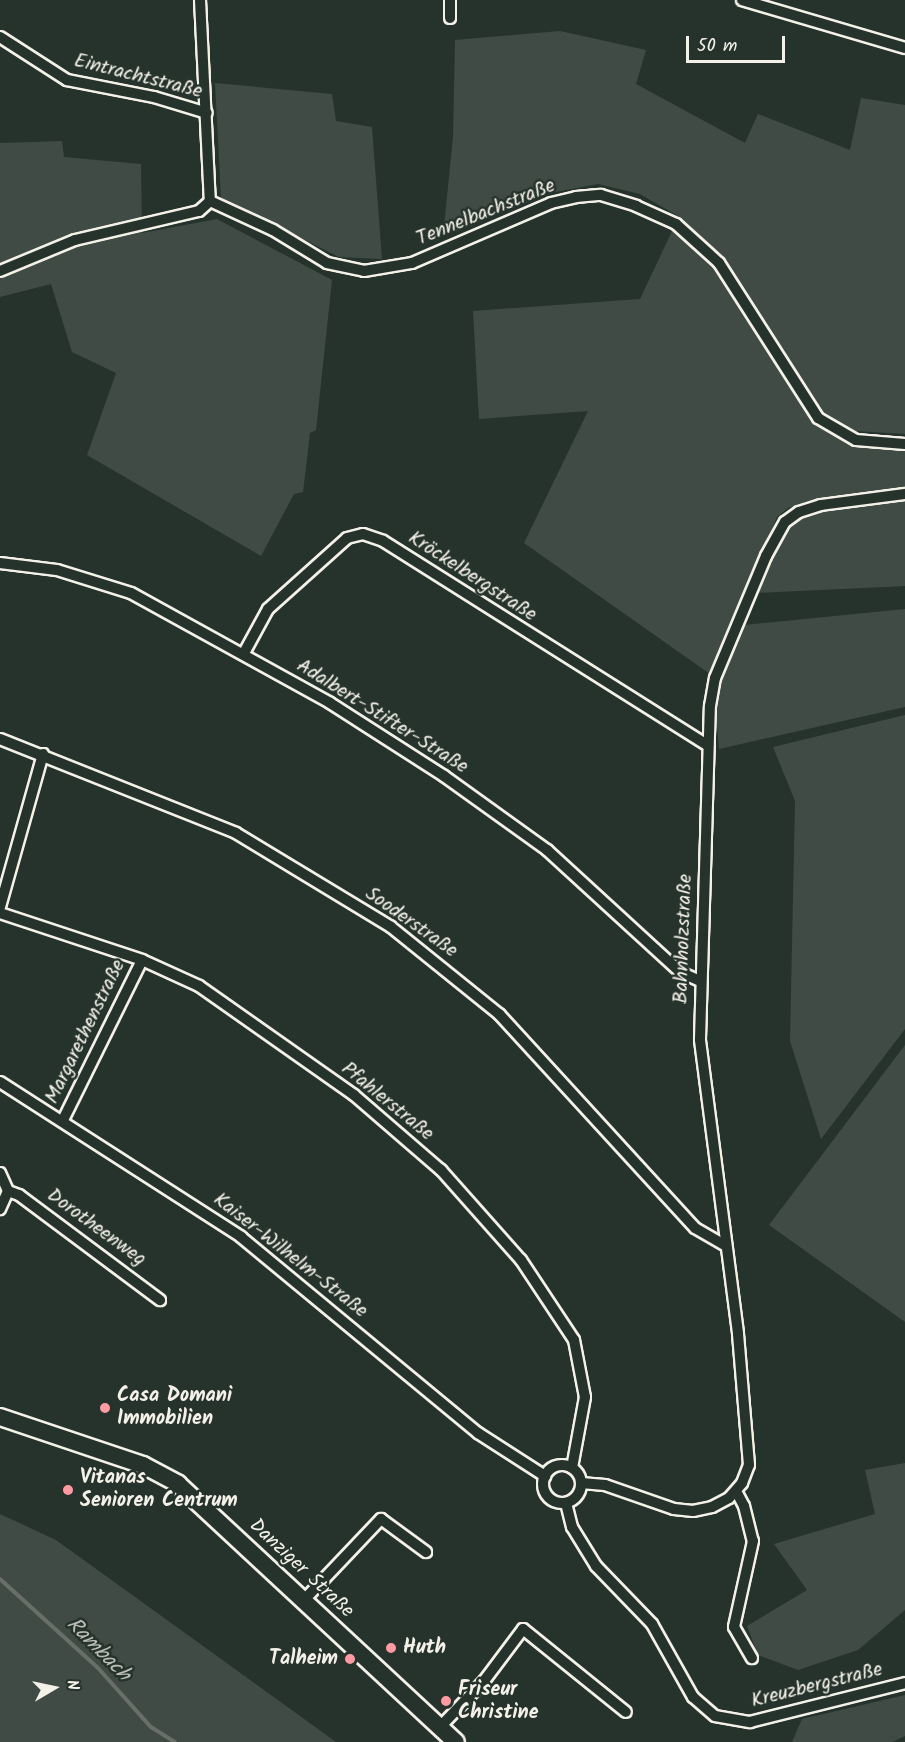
<!DOCTYPE html>
<html>
<head>
<meta charset="utf-8">
<style>
	body { margin:0 }
	#map { position:relative; width:905px; height:1742px; overflow:hidden; background:#26332d; font-family:Kalam,sans-serif }
	div>[style] { position:absolute }
	.green>* { inset:0; background:#414b45 }
	.stream>* { height:4px; margin:-2px; padding:0 2px; transform-origin:2px; border-radius:2px; background:#676f68 }
	.roads { filter:drop-shadow(2px 0 #f4f1e8) drop-shadow(-2px 0 #f4f1e8) drop-shadow(0 2px #f4f1e8) drop-shadow(0 -2px #f4f1e8) }
	.minor>* { height:10px; margin:-5px; padding:0 5px; transform-origin:5px; border-radius:5px; background:#26332d }
	.minor>.ring { margin:-5px; padding:0; box-sizing:content-box; background:none; border:10px solid #26332d; border-radius:50% }
	.secondary>* { height:16px; margin:-8px; padding:0 8px; transform-origin:8px; border-radius:8px; background:#26332d }
	.dots>* { width:16px; height:16px; translate:-50% -50%; box-sizing:border-box; border:3px solid #26332d; border-radius:50% }
	span { translate:-50% -50%; white-space:nowrap; text-align:center; line-height:1.15; -webkit-text-stroke:5px #26332d; paint-order:stroke }
	.street-label { font-size:20px; color:#f4f1e8 }
	.poi-label { font-size:20px; color:#f4f1e8; font-weight:700 }
	.left { translate:0 -50%; text-align:left }
	.right { translate:-100% -50%; text-align:right }
	.water-label { font-size:21px; color:#bcbdb5; font-style:italic }
	.north { position:absolute; left:24px; top:1658px; width:60px; height:60px; -webkit-text-stroke:4px #26332d; paint-order:stroke; rotate:81deg; font-size:16px; font-weight:700; line-height:24px; text-align:center; color:#f4f1e8 }
	.north::after { content:''; display:block; margin:auto; width:21px; height:27px; background:#f4f1e8; clip-path:polygon(50% 0,100% 100%,50% 72%,0 100%) }
	.scale { position:absolute; left:686px; top:36px; width:99px; height:27px; box-sizing:border-box; border:3px solid #f4f1e8; border-top:0; padding-left:8px; font-size:18px; line-height:21px; white-space:nowrap; color:#f4f1e8; -webkit-text-stroke:4px #26332d; paint-order:stroke }
</style>
</head>
<body>
<div id="map">
	<div class="green">
		<div style="clip-path:polygon(560px 31px,646px 50px,636px 84px,745px 143px,758px 114px,850px 150px,861px 98px,905px 105px,905px 434px,856px 431px,824px 414px,726px 264px,678px 216px,640px 194px,598px 184px,550px 193px,443px 237px,453px 136px,455px 40px)"></div>
		<div style="clip-path:polygon(215px 83px,332px 94px,336px 121px,372px 127px,382px 259px,339px 257px,221px 198px)"></div>
		<div style="clip-path:polygon(62px 141px,64px 157px,141px 164px,142px 233px,217px 219px,332px 280px,316px 430px,310px 433px,303px 492px,294px 494px,261px 556px,87px 455px,116px 373px,72px 352px,51px 284px,0 297px,0 143px)"></div>
		<div style="clip-path:polygon(674px 227px,715px 265px,818px 421px,854px 443px,905px 444px,905px 489px,814px 499px,788px 508px,777px 517px,710px 674px,524px 543px,588px 411px,479px 419px,473px 311px,640px 299px)"></div>
		<div style="clip-path:polygon(905px 498px,905px 586px,755px 593px,786px 525px,801px 515px,821px 508px)"></div>
		<div style="clip-path:polygon(905px 609px,905px 707px,719px 749px,715px 698px,744px 625px)"></div>
		<div style="clip-path:polygon(905px 715px,905px 1029px,821px 1139px,790px 1041px,795px 801px,773px 747px)"></div>
		<div style="clip-path:polygon(905px 1045px,905px 1322px,769px 1225px)"></div>
		<div style="clip-path:polygon(905px 1463px,905px 1610px,858px 1650px,798px 1670px,758px 1655px,747px 1626px,807px 1590px,774px 1544px,875px 1514px,865px 1470px)"></div>
		<div style="clip-path:polygon(0 1514px,56px 1540px,336px 1742px,0 1742px)"></div>
		<div style="clip-path:polygon(905px 1695px,905px 1736px,892px 1742px,792px 1742px,802px 1719px)"></div>
	</div>
	<div class="stream">
		<div style="left:0;top:1579px;width:132px;rotate:42.2deg"></div>
		<div style="left:98px;top:1668px;width:79px;rotate:48.1deg"></div>
		<div style="left:151px;top:1727px;width:28px;rotate:32deg"></div>
	</div>
	<div class="roads">
		<div class="minor">
			<div style="left:200px;top:0;width:201px;rotate:87.2deg"></div>
			<div style="left:450px;top:0;width:18px;rotate:90deg"></div>
			<div style="left:742px;top:0;width:170px;rotate:16.4deg"></div>
			<div style="left:0;top:37px;width:80px;rotate:32.7deg"></div>
			<div style="left:67px;top:80px;width:89px;rotate:11.1deg"></div>
			<div style="left:154px;top:97px;width:55px;rotate:16.8deg"></div>
			<div style="left:210px;top:201px;width:69px;rotate:24.7deg"></div>
			<div style="left:273px;top:230px;width:63px;rotate:31.4deg"></div>
			<div style="left:327px;top:263px;width:38px;rotate:12deg"></div>
			<div style="left:364px;top:271px;width:49px;rotate:-9.5deg"></div>
			<div style="left:412px;top:263px;width:151px;rotate:-23.3deg"></div>
			<div style="left:551px;top:203px;width:26px;rotate:-13deg"></div>
			<div style="left:576px;top:197px;width:25px;rotate:-5deg"></div>
			<div style="left:601px;top:195px;width:37px;rotate:17deg"></div>
			<div style="left:636px;top:206px;width:44px;rotate:24.2deg"></div>
			<div style="left:676px;top:224px;width:58px;rotate:42.2deg"></div>
			<div style="left:719px;top:263px;width:184px;rotate:57.4deg"></div>
			<div style="left:818px;top:418px;width:44px;rotate:30.1deg"></div>
			<div style="left:856px;top:440px;width:49px;rotate:4.7deg"></div>
			<div style="left:0;top:271px;width:81px;rotate:-22.5deg"></div>
			<div style="left:75px;top:240px;width:127px;rotate:-13.2deg"></div>
			<div style="left:199px;top:211px;width:15px;rotate:-42deg"></div>
			<div style="left:0;top:563px;width:57px;rotate:7deg"></div>
			<div style="left:57px;top:570px;width:77px;rotate:17.3deg"></div>
			<div style="left:131px;top:593px;width:227px;rotate:28.9deg"></div>
			<div style="left:330px;top:703px;width:135px;rotate:32.6deg"></div>
			<div style="left:444px;top:776px;width:127px;rotate:35.7deg"></div>
			<div style="left:547px;top:850px;width:180px;rotate:42.5deg"></div>
			<div style="left:680px;top:972px;width:22px;rotate:24deg"></div>
			<div style="left:244px;top:653px;width:50px;rotate:-61.4deg"></div>
			<div style="left:268px;top:609px;width:106px;rotate:-41.9deg"></div>
			<div style="left:347px;top:538px;width:16px;rotate:-14deg"></div>
			<div style="left:363px;top:534px;width:21px;rotate:19deg"></div>
			<div style="left:383px;top:541px;width:384px;rotate:32.2deg"></div>
			<div style="left:0;top:739px;width:254px;rotate:21.7deg"></div>
			<div style="left:236px;top:833px;width:181px;rotate:31.2deg"></div>
			<div style="left:391px;top:927px;width:139px;rotate:38.9deg"></div>
			<div style="left:499px;top:1014px;width:290px;rotate:47.5deg"></div>
			<div style="left:695px;top:1228px;width:34px;rotate:30deg"></div>
			<div style="left:0;top:907px;width:159px;rotate:-74.3deg"></div>
			<div style="left:0;top:913px;width:150px;rotate:18.3deg"></div>
			<div style="left:142px;top:960px;width:63px;rotate:24.5deg"></div>
			<div style="left:199px;top:986px;width:189px;rotate:35.1deg"></div>
			<div style="left:354px;top:1095px;width:115px;rotate:40.8deg"></div>
			<div style="left:441px;top:1170px;width:120px;rotate:48.4deg"></div>
			<div style="left:521px;top:1260px;width:96px;rotate:56.5deg"></div>
			<div style="left:574px;top:1340px;width:58px;rotate:79.1deg"></div>
			<div style="left:585px;top:1397px;width:72px;rotate:100.4deg"></div>
			<div style="left:0;top:1082px;width:287px;rotate:32.7deg"></div>
			<div style="left:241px;top:1237px;width:308px;rotate:39.6deg"></div>
			<div style="left:478px;top:1433px;width:80px;rotate:32.7deg"></div>
			<div style="left:63px;top:1120px;width:178px;rotate:-63.7deg"></div>
			<div style="left:0;top:1173px;width:20px;rotate:66deg"></div>
			<div style="left:8px;top:1191px;width:20px;rotate:114deg"></div>
			<div style="left:8px;top:1191px;width:12px;rotate:20deg"></div>
			<div style="left:19px;top:1195px;width:176px;rotate:36.7deg"></div>
			<div class="ring" style="left:543px;top:1465px;width:28px;height:28px"></div>
			<div style="left:581px;top:1483px;width:24px;rotate:5deg"></div>
			<div style="left:605px;top:1485px;width:73px;rotate:19.2deg"></div>
			<div style="left:674px;top:1509px;width:19px;rotate:6deg"></div>
			<div style="left:693px;top:1511px;width:19px;rotate:-12deg"></div>
			<div style="left:712px;top:1507px;width:19px;rotate:-28deg"></div>
			<div style="left:729px;top:1498px;width:20px;rotate:-49deg"></div>
			<div style="left:742px;top:1483px;width:19px;rotate:-69deg"></div>
			<div style="left:749px;top:1465px;width:132px;rotate:-94.8deg"></div>
			<div style="left:738px;top:1333px;width:296px;rotate:-97.4deg"></div>
			<div style="left:700px;top:1039px;width:333px;rotate:-88.3deg"></div>
			<div style="left:710px;top:706px;width:28px;rotate:-80deg"></div>
			<div style="left:715px;top:678px;width:132px;rotate:-67.3deg"></div>
			<div style="left:766px;top:556px;width:39px;rotate:-61deg"></div>
			<div style="left:785px;top:522px;width:17px;rotate:-36deg"></div>
			<div style="left:799px;top:512px;width:23px;rotate:-18deg"></div>
			<div style="left:821px;top:505px;width:85px;rotate:-7.5deg"></div>
			<div style="left:736px;top:1491px;width:17px;rotate:62deg"></div>
			<div style="left:744px;top:1506px;width:36px;rotate:76deg"></div>
			<div style="left:753px;top:1541px;width:88px;rotate:102.5deg"></div>
			<div style="left:734px;top:1627px;width:36px;rotate:60deg"></div>
			<div style="left:566px;top:1503px;width:25px;rotate:76deg"></div>
			<div style="left:572px;top:1527px;width:46px;rotate:58.4deg"></div>
			<div style="left:596px;top:1566px;width:81px;rotate:46deg"></div>
			<div style="left:652px;top:1624px;width:84px;rotate:60.7deg"></div>
			<div style="left:693px;top:1697px;width:29px;rotate:41deg"></div>
			<div style="left:715px;top:1716px;width:36px;rotate:10deg"></div>
			<div style="left:750px;top:1722px;width:160px;rotate:-14.1deg"></div>
			<div style="left:304px;top:1600px;width:112px;rotate:-46.5deg"></div>
			<div style="left:381px;top:1519px;width:56px;rotate:36.3deg"></div>
			<div style="left:440px;top:1727px;width:64px;rotate:-46.3deg"></div>
			<div style="left:484px;top:1681px;width:65px;rotate:-53.1deg"></div>
			<div style="left:523px;top:1629px;width:132px;rotate:38.9deg"></div>
		</div>
		<div class="secondary">
			<div style="left:0;top:1417px;width:151px;rotate:18.6deg"></div>
			<div style="left:143px;top:1465px;width:40px;rotate:28deg"></div>
			<div style="left:178px;top:1484px;width:379px;rotate:42.9deg"></div>
		</div>
	</div>
	<div class="dots">
		<div style="left:105px;top:1408px;background:#ff9aa2"></div>
		<div style="left:68px;top:1490px;background:#ff9aa2"></div>
		<div style="left:391px;top:1648px;background:#ff9aa2"></div>
		<div style="left:350px;top:1659px;background:#ff9aa2"></div>
		<div style="left:446px;top:1701px;background:#ff9aa2"></div>
	</div>
	<div class="street-label">
		<span style="left:138px;top:77px;rotate:14deg">Eintrachtstraße</span>
		<span style="left:486px;top:213px;rotate:-22deg">Tennelbachstraße</span>
		<span style="left:472px;top:577px;rotate:33deg">Kröckelbergstraße</span>
		<span style="left:382px;top:717px;rotate:32deg">Adalbert-Stifter-Straße</span>
		<span style="left:411px;top:923px;rotate:35deg">Sooderstraße</span>
		<span style="left:684px;top:939px;rotate:-88deg">Bahnholzstraße</span>
		<span style="left:86px;top:1032px;rotate:-64deg">Margarethenstraße</span>
		<span style="left:387px;top:1102px;rotate:39deg">Pfahlerstraße</span>
		<span style="left:96px;top:1228px;rotate:36deg">Dorotheenweg</span>
		<span style="left:290px;top:1256px;rotate:38deg">Kaiser-Wilhelm-Straße</span>
		<span style="left:301px;top:1569px;rotate:43deg">Danziger Straße</span>
		<span style="left:817px;top:1686px;rotate:-14deg">Kreuzbergstraße</span>
	</div>
	<div class="poi-label">
		<span class="left" style="left:117px;top:1408px">Casa Domani<br>Immobilien</span>
		<span class="left" style="left:80px;top:1490px">Vitanas<br>Senioren Centrum</span>
		<span class="left" style="left:403px;top:1648px">Huth</span>
		<span class="right" style="left:338px;top:1659px">Talheim</span>
		<span class="left" style="left:458px;top:1702px">Friseur<br>Christine</span>
	</div>
	<div class="water-label">
		<span style="left:98px;top:1650px;rotate:45deg">Rambach</span>
	</div>
	<div class="north">N</div>
	<div class="scale">50 m</div>
</div>
</body>
</html>
